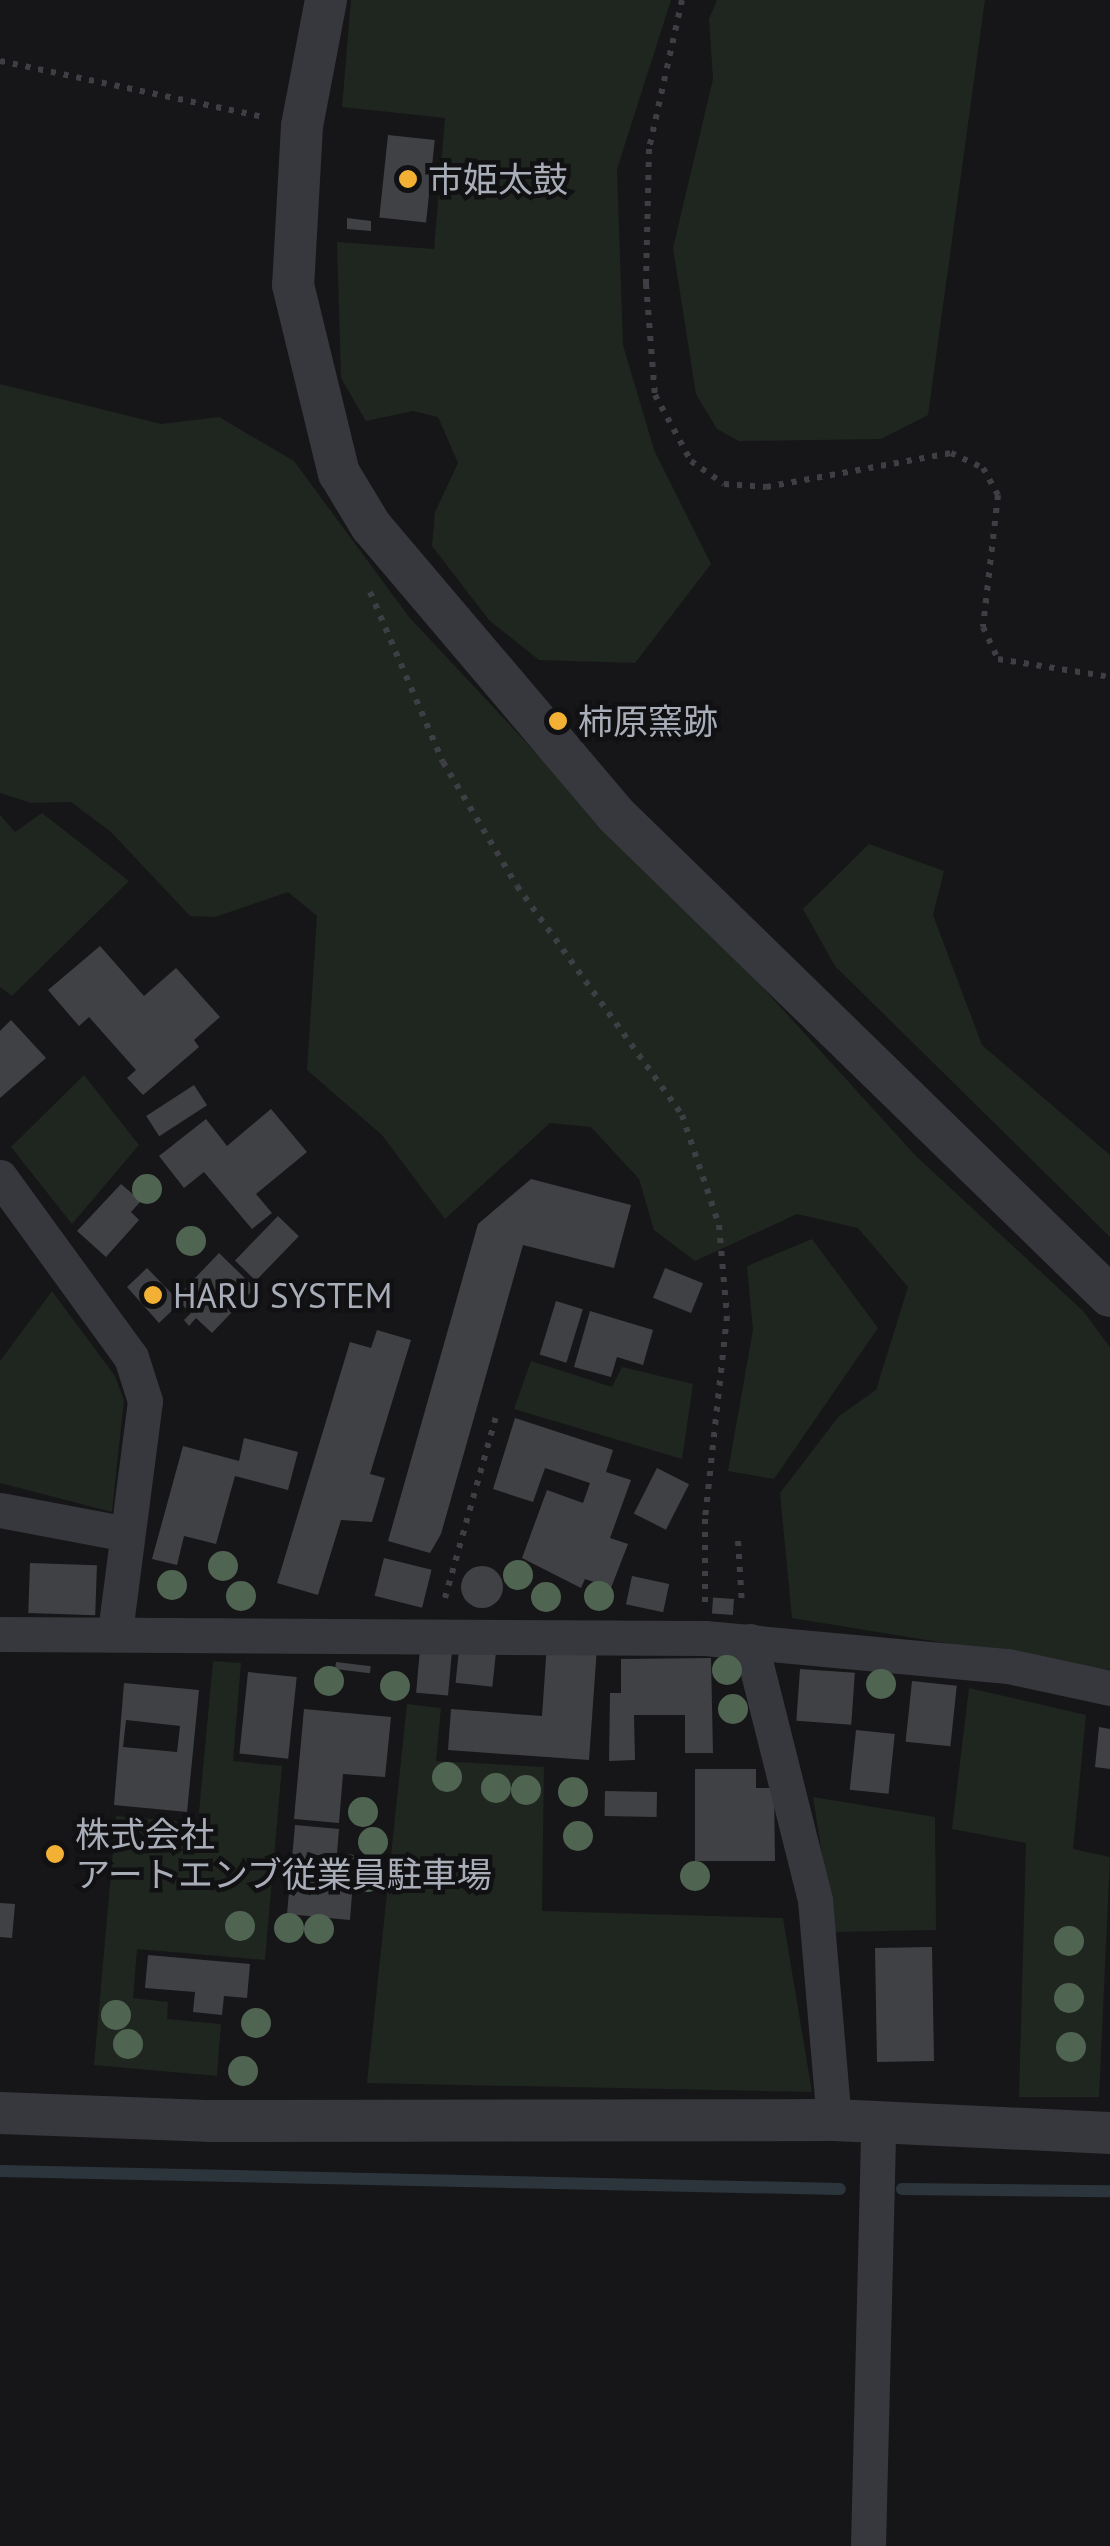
<!DOCTYPE html>
<html>
<head>
<meta charset="utf-8">
<style>
	body { margin:0 }
	#map { position:relative; width:1110px; height:2546px; overflow:hidden; background:#161618; font-family:"PT Sans","Noto Sans JP",sans-serif }
	div>[style] { position:absolute }
	.green>* { inset:0; background:#1e261f }
	.stream>* { height:12px; margin:-6px; padding:0 6px; transform-origin:6px; border-radius:6px; background:#2c353c }
	.building>* { inset:0; background:#404145; transform-origin:0 0 }
	.round { border-radius:50% }
	.path>* { height:6px; margin-top:-3px; transform-origin:0; background:repeating-linear-gradient(90deg,#3d3f44 0 5px,transparent 0 13px) }
	.minor>* { height:35px; margin:-17.5px; padding:0 17.5px; transform-origin:17.5px; border-radius:17.5px; background:#37383d }
	.tertiary>* { height:42px; margin:-21px; padding:0 21px; transform-origin:21px; border-radius:21px; background:#37383d }
	.trees>* { width:30px; height:30px; margin:-15px; border-radius:50%; background:#506452 }
	.dots>* { width:28px; height:28px; translate:-50% -50%; box-sizing:border-box; border:5px solid #111113; border-radius:50% }
	span { translate:-50% -50%; white-space:nowrap; text-align:center; line-height:1.15; -webkit-text-stroke:9px #111113; paint-order:stroke }
	.poi-label { font-size:35px; color:#a8adb8 }
	.left { translate:0 -50%; text-align:left }
</style>
</head>
<body>
<div id="map">
	<div class="green">
		<div style="clip-path:polygon(351px 0,671px 0,617px 169px,623px 345px,654px 450px,711px 564px,635px 663px,539px 660px,489px 620px,432px 546px,435px 512px,458px 463px,438px 417px,413px 411px,366px 421px,341px 378px,337px 242px,434px 249px,445px 118px,342px 107px)"></div>
		<div style="clip-path:polygon(717px 0,985px 0,928px 415px,881px 439px,739px 441px,717px 429px,696px 394px,673px 248px,713px 79px,709px 19px)"></div>
		<div style="clip-path:polygon(0 384px,161px 424px,219px 417px,294px 461px,409px 617px,551px 769px,685px 902px,916px 1156px,1083px 1311px,1110px 1347px,1110px 1670px,792px 1618px,780px 1493px,839px 1416px,876px 1390px,908px 1287px,858px 1228px,797px 1214px,695px 1261px,654px 1230px,639px 1179px,591px 1127px,550px 1123px,445px 1219px,382px 1135px,307px 1070px,317px 916px,288px 892px,215px 917px,190px 916px,111px 832px,71px 802px,31px 803px,0 793px)"></div>
		<div style="clip-path:polygon(42px 813px,129px 881px,12px 996px,0 987px,0 815px,15px 832px)"></div>
		<div style="clip-path:polygon(869px 844px,944px 871px,933px 915px,982px 1045px,1110px 1155px,1110px 1237px,835px 966px,803px 909px)"></div>
		<div style="clip-path:polygon(84px 1075px,139px 1145px,72px 1224px,11px 1147px)"></div>
		<div style="clip-path:polygon(812px 1239px,878px 1328px,774px 1479px,728px 1471px,753px 1330px,747px 1266px)"></div>
		<div style="clip-path:polygon(52px 1291px,115px 1376px,124px 1400px,112px 1512px,0 1483px,0 1361px)"></div>
		<div style="clip-path:polygon(531px 1361px,612px 1387px,622px 1367px,693px 1384px,682px 1459px,514px 1409px)"></div>
		<div style="clip-path:polygon(213px 1661px,241px 1663px,233px 1761px,282px 1766px,265px 1960px,137px 1949px,133px 1998px,168px 2002px,167px 2019px,221px 2024px,217px 2076px,94px 2065px,116px 1816px,198px 1823px)"></div>
		<div style="clip-path:polygon(969px 1688px,1086px 1715px,1073px 1849px,1110px 1857px,1099px 2097px,1019px 2097px,1026px 1843px,952px 1829px)"></div>
		<div style="clip-path:polygon(407px 1704px,441px 1708px,436px 1761px,544px 1767px,542px 1911px,783px 1918px,812px 2092px,367px 2083px)"></div>
		<div style="clip-path:polygon(813px 1797px,935px 1817px,936px 1930px,834px 1932px)"></div>
	</div>
	<div class="stream">
		<div style="left:0;top:2171px;width:840px;rotate:1.23deg"></div>
		<div style="left:902px;top:2189px;width:208px;rotate:0.6deg"></div>
	</div>
	<div class="building">
		<div style="left:388px;top:135px;width:47px;height:83px;rotate:6deg"></div>
		<div style="clip-path:polygon(347px 218px,371px 221px,371px 231px,347px 229px)"></div>
		<div style="clip-path:polygon(100px 946px,144px 996px,176px 968px,220px 1017px,194px 1040px,199px 1047px,143px 1095px,127px 1078px,136px 1070px,89px 1017px,79px 1026px,48px 990px)"></div>
		<div style="clip-path:polygon(11px 1020px,46px 1058px,0 1098px,0 1031px)"></div>
		<div style="left:194px;top:1085px;width:24px;height:57px;rotate:57deg"></div>
		<div style="clip-path:polygon(271px 1109px,307px 1152px,256px 1194px,272px 1213px,252px 1229px,204px 1172px,184px 1188px,159px 1156px,206px 1119px,227px 1146px)"></div>
		<div style="clip-path:polygon(531px 1179px,631px 1205px,614px 1268px,523px 1245px,441px 1534px,430px 1553px,388px 1541px,478px 1224px)"></div>
		<div style="clip-path:polygon(121px 1184px,141px 1201px,131px 1212px,139px 1220px,106px 1257px,77px 1231px)"></div>
		<div style="left:278px;top:1216px;width:29px;height:62px;rotate:44deg"></div>
		<div style="clip-path:polygon(219px 1253px,255px 1288px,212px 1333px,196px 1318px,189px 1326px,184px 1320px,191px 1313px,180px 1303px,159px 1323px,127px 1287px,147px 1268px,176px 1298px)"></div>
		<div style="left:665px;top:1268px;width:41px;height:32px;rotate:22deg"></div>
		<div style="left:556px;top:1301px;width:28px;height:56px;rotate:17deg"></div>
		<div style="clip-path:polygon(590px 1311px,653px 1330px,643px 1365px,617px 1357px,611px 1377px,574px 1367px)"></div>
		<div style="clip-path:polygon(377px 1330px,411px 1340px,370px 1474px,385px 1478px,372px 1522px,341px 1520px,318px 1595px,277px 1583px,350px 1342px,371px 1348px)"></div>
		<div style="clip-path:polygon(515px 1418px,613px 1450px,606px 1472px,631px 1480px,610px 1538px,628px 1544px,611px 1588px,585px 1579px,581px 1588px,522px 1558px,547px 1490px,583px 1503px,590px 1483px,545px 1468px,533px 1502px,493px 1489px)"></div>
		<div style="clip-path:polygon(244px 1438px,298px 1452px,288px 1490px,235px 1476px,216px 1544px,184px 1536px,177px 1565px,152px 1559px,183px 1446px,239px 1461px)"></div>
		<div style="left:657px;top:1468px;width:36px;height:51px;rotate:27deg"></div>
		<div style="left:384px;top:1558px;width:49px;height:39px;rotate:14deg"></div>
		<div style="left:30px;top:1563px;width:67px;height:50px;rotate:2deg"></div>
		<div class="round" style="left:461px;top:1566px;width:42px;height:42px"></div>
		<div style="left:632px;top:1576px;width:38px;height:29px;rotate:12deg"></div>
		<div style="left:734px;top:1599px;width:16px;height:21px;rotate:94deg"></div>
		<div style="clip-path:polygon(547px 1643px,597px 1647px,589px 1760px,448px 1750px,451px 1709px,542px 1716px)"></div>
		<div style="left:420px;top:1649px;width:32px;height:44px;rotate:5deg"></div>
		<div style="left:459px;top:1650px;width:37px;height:33px;rotate:6deg"></div>
		<div style="clip-path:polygon(711px 1658px,713px 1753px,685px 1753px,685px 1715px,634px 1715px,635px 1760px,609px 1761px,610px 1693px,621px 1693px,621px 1659px)"></div>
		<div style="left:336px;top:1662px;width:35px;height:7px;rotate:7deg"></div>
		<div style="left:800px;top:1669px;width:55px;height:52px;rotate:4deg"></div>
		<div style="left:248px;top:1672px;width:49px;height:82px;rotate:6deg"></div>
		<div style="left:912px;top:1681px;width:45px;height:61px;rotate:6deg"></div>
		<div style="clip-path:polygon(evenodd,124px 1683px,199px 1690px,187px 1812px,114px 1805px,124px 1683px,126px 1720px,180px 1726px,177px 1752px,123px 1747px,126px 1720px)"></div>
		<div style="clip-path:polygon(304px 1709px,391px 1717px,385px 1777px,343px 1774px,339px 1823px,294px 1819px)"></div>
		<div style="clip-path:polygon(1099px 1727px,1110px 1729px,1110px 1769px,1095px 1767px)"></div>
		<div style="left:856px;top:1730px;width:39px;height:60px;rotate:6deg"></div>
		<div style="clip-path:polygon(695px 1769px,756px 1769px,756px 1788px,774px 1788px,775px 1861px,695px 1861px)"></div>
		<div style="left:605px;top:1791px;width:52px;height:25px;rotate:1deg"></div>
		<div style="clip-path:polygon(295px 1825px,339px 1829px,337px 1853px,355px 1855px,350px 1920px,287px 1914px)"></div>
		<div style="clip-path:polygon(0 1903px,15px 1904px,12px 1938px,0 1937px)"></div>
		<div style="left:932px;top:1947px;width:114px;height:57px;rotate:89deg"></div>
		<div style="clip-path:polygon(148px 1955px,250px 1964px,247px 1998px,224px 1996px,222px 2015px,193px 2012px,195px 1992px,145px 1988px)"></div>
	</div>
	<div class="path">
		<div style="left:682px;top:0;width:153px;rotate:102.5deg"></div>
		<div style="left:649px;top:149px;width:135px;rotate:91.3deg"></div>
		<div style="left:646px;top:284px;width:111px;rotate:85.4deg"></div>
		<div style="left:655px;top:395px;width:75px;rotate:61.4deg"></div>
		<div style="left:691px;top:461px;width:40px;rotate:34.9deg"></div>
		<div style="left:724px;top:484px;width:42px;rotate:4.1deg"></div>
		<div style="left:766px;top:487px;width:188px;rotate:-10.4deg"></div>
		<div style="left:951px;top:453px;width:35px;rotate:25deg"></div>
		<div style="left:983px;top:468px;width:31px;rotate:61deg"></div>
		<div style="left:998px;top:495px;width:133px;rotate:96.5deg"></div>
		<div style="left:983px;top:627px;width:35px;rotate:65deg"></div>
		<div style="left:998px;top:659px;width:113px;rotate:9.1deg"></div>
		<div style="left:0;top:61px;width:269px;rotate:12deg"></div>
		<div style="left:370px;top:592px;width:185px;rotate:66.8deg"></div>
		<div style="left:443px;top:762px;width:144px;rotate:59.2deg"></div>
		<div style="left:517px;top:886px;width:282px;rotate:54.2deg"></div>
		<div style="left:682px;top:1115px;width:116px;rotate:71.4deg"></div>
		<div style="left:719px;top:1225px;width:91px;rotate:85deg"></div>
		<div style="left:727px;top:1316px;width:204px;rotate:96.2deg"></div>
		<div style="left:705px;top:1519px;width:83px;rotate:90deg"></div>
		<div style="left:738px;top:1541px;width:63px;rotate:86.4deg"></div>
		<div style="left:445px;top:1598px;width:189px;rotate:-74.3deg"></div>
	</div>
	<div class="minor">
		<div style="left:0;top:1177px;width:223px;rotate:54deg"></div>
		<div style="left:131px;top:1357px;width:46px;rotate:72.3deg"></div>
		<div style="left:145px;top:1401px;width:234px;rotate:97.4deg"></div>
		<div style="left:0;top:1510px;width:124px;rotate:10.7deg"></div>
		<div style="left:0;top:1634px;width:705px;rotate:0.33deg"></div>
		<div style="left:705px;top:1638px;width:304px;rotate:5.3deg"></div>
		<div style="left:1008px;top:1666px;width:104px;rotate:12.2deg"></div>
		<div style="left:750px;top:1641px;width:267px;rotate:75.9deg"></div>
		<div style="left:815px;top:1900px;width:221px;rotate:85.1deg"></div>
		<div style="left:868px;top:2546px;width:423px;rotate:-88.6deg"></div>
	</div>
	<div class="tertiary">
		<div style="left:326px;top:0;width:128px;rotate:100.8deg"></div>
		<div style="left:302px;top:126px;width:159px;rotate:93.2deg"></div>
		<div style="left:293px;top:285px;width:194px;rotate:76.3deg"></div>
		<div style="left:339px;top:473px;width:62px;rotate:58.9deg"></div>
		<div style="left:371px;top:526px;width:377px;rotate:49.7deg"></div>
		<div style="left:615px;top:814px;width:691px;rotate:44.24deg"></div>
		<div style="left:0;top:2113px;width:212px;rotate:2.2deg"></div>
		<div style="left:212px;top:2121px;width:622px;rotate:-0.09deg"></div>
		<div style="left:834px;top:2120px;width:276px;rotate:2.7deg"></div>
	</div>
	<div class="trees">
		<div style="left:147px;top:1189px"></div>
		<div style="left:191px;top:1241px"></div>
		<div style="left:223px;top:1566px"></div>
		<div style="left:518px;top:1575px"></div>
		<div style="left:172px;top:1585px"></div>
		<div style="left:241px;top:1596px"></div>
		<div style="left:599px;top:1596px"></div>
		<div style="left:546px;top:1597px"></div>
		<div style="left:727px;top:1670px"></div>
		<div style="left:329px;top:1681px"></div>
		<div style="left:881px;top:1684px"></div>
		<div style="left:395px;top:1686px"></div>
		<div style="left:733px;top:1709px"></div>
		<div style="left:447px;top:1777px"></div>
		<div style="left:496px;top:1788px"></div>
		<div style="left:526px;top:1790px"></div>
		<div style="left:573px;top:1792px"></div>
		<div style="left:363px;top:1812px"></div>
		<div style="left:578px;top:1836px"></div>
		<div style="left:373px;top:1842px"></div>
		<div style="left:695px;top:1876px"></div>
		<div style="left:368px;top:1877px"></div>
		<div style="left:240px;top:1926px"></div>
		<div style="left:289px;top:1928px"></div>
		<div style="left:319px;top:1929px"></div>
		<div style="left:1069px;top:1941px"></div>
		<div style="left:1069px;top:1998px"></div>
		<div style="left:116px;top:2015px"></div>
		<div style="left:256px;top:2023px"></div>
		<div style="left:128px;top:2044px"></div>
		<div style="left:1071px;top:2047px"></div>
		<div style="left:243px;top:2071px"></div>
	</div>
	<div class="dots">
		<div style="left:408px;top:179px;background:#f2b134"></div>
		<div style="left:558px;top:721px;background:#f2b134"></div>
		<div style="left:153px;top:1295px;background:#f2b134"></div>
		<div style="left:55px;top:1854px;background:#f2b134"></div>
	</div>
	<div class="poi-label">
		<span class="left" style="left:428px;top:179px">市姫太鼓</span>
		<span class="left" style="left:578px;top:721px">柿原窯跡</span>
		<span class="left" style="left:173px;top:1295px">HARU SYSTEM</span>
		<span class="left" style="left:75px;top:1854px">株式会社<br>アートエンブ従業員駐車場</span>
	</div>
</div>
</body>
</html>
